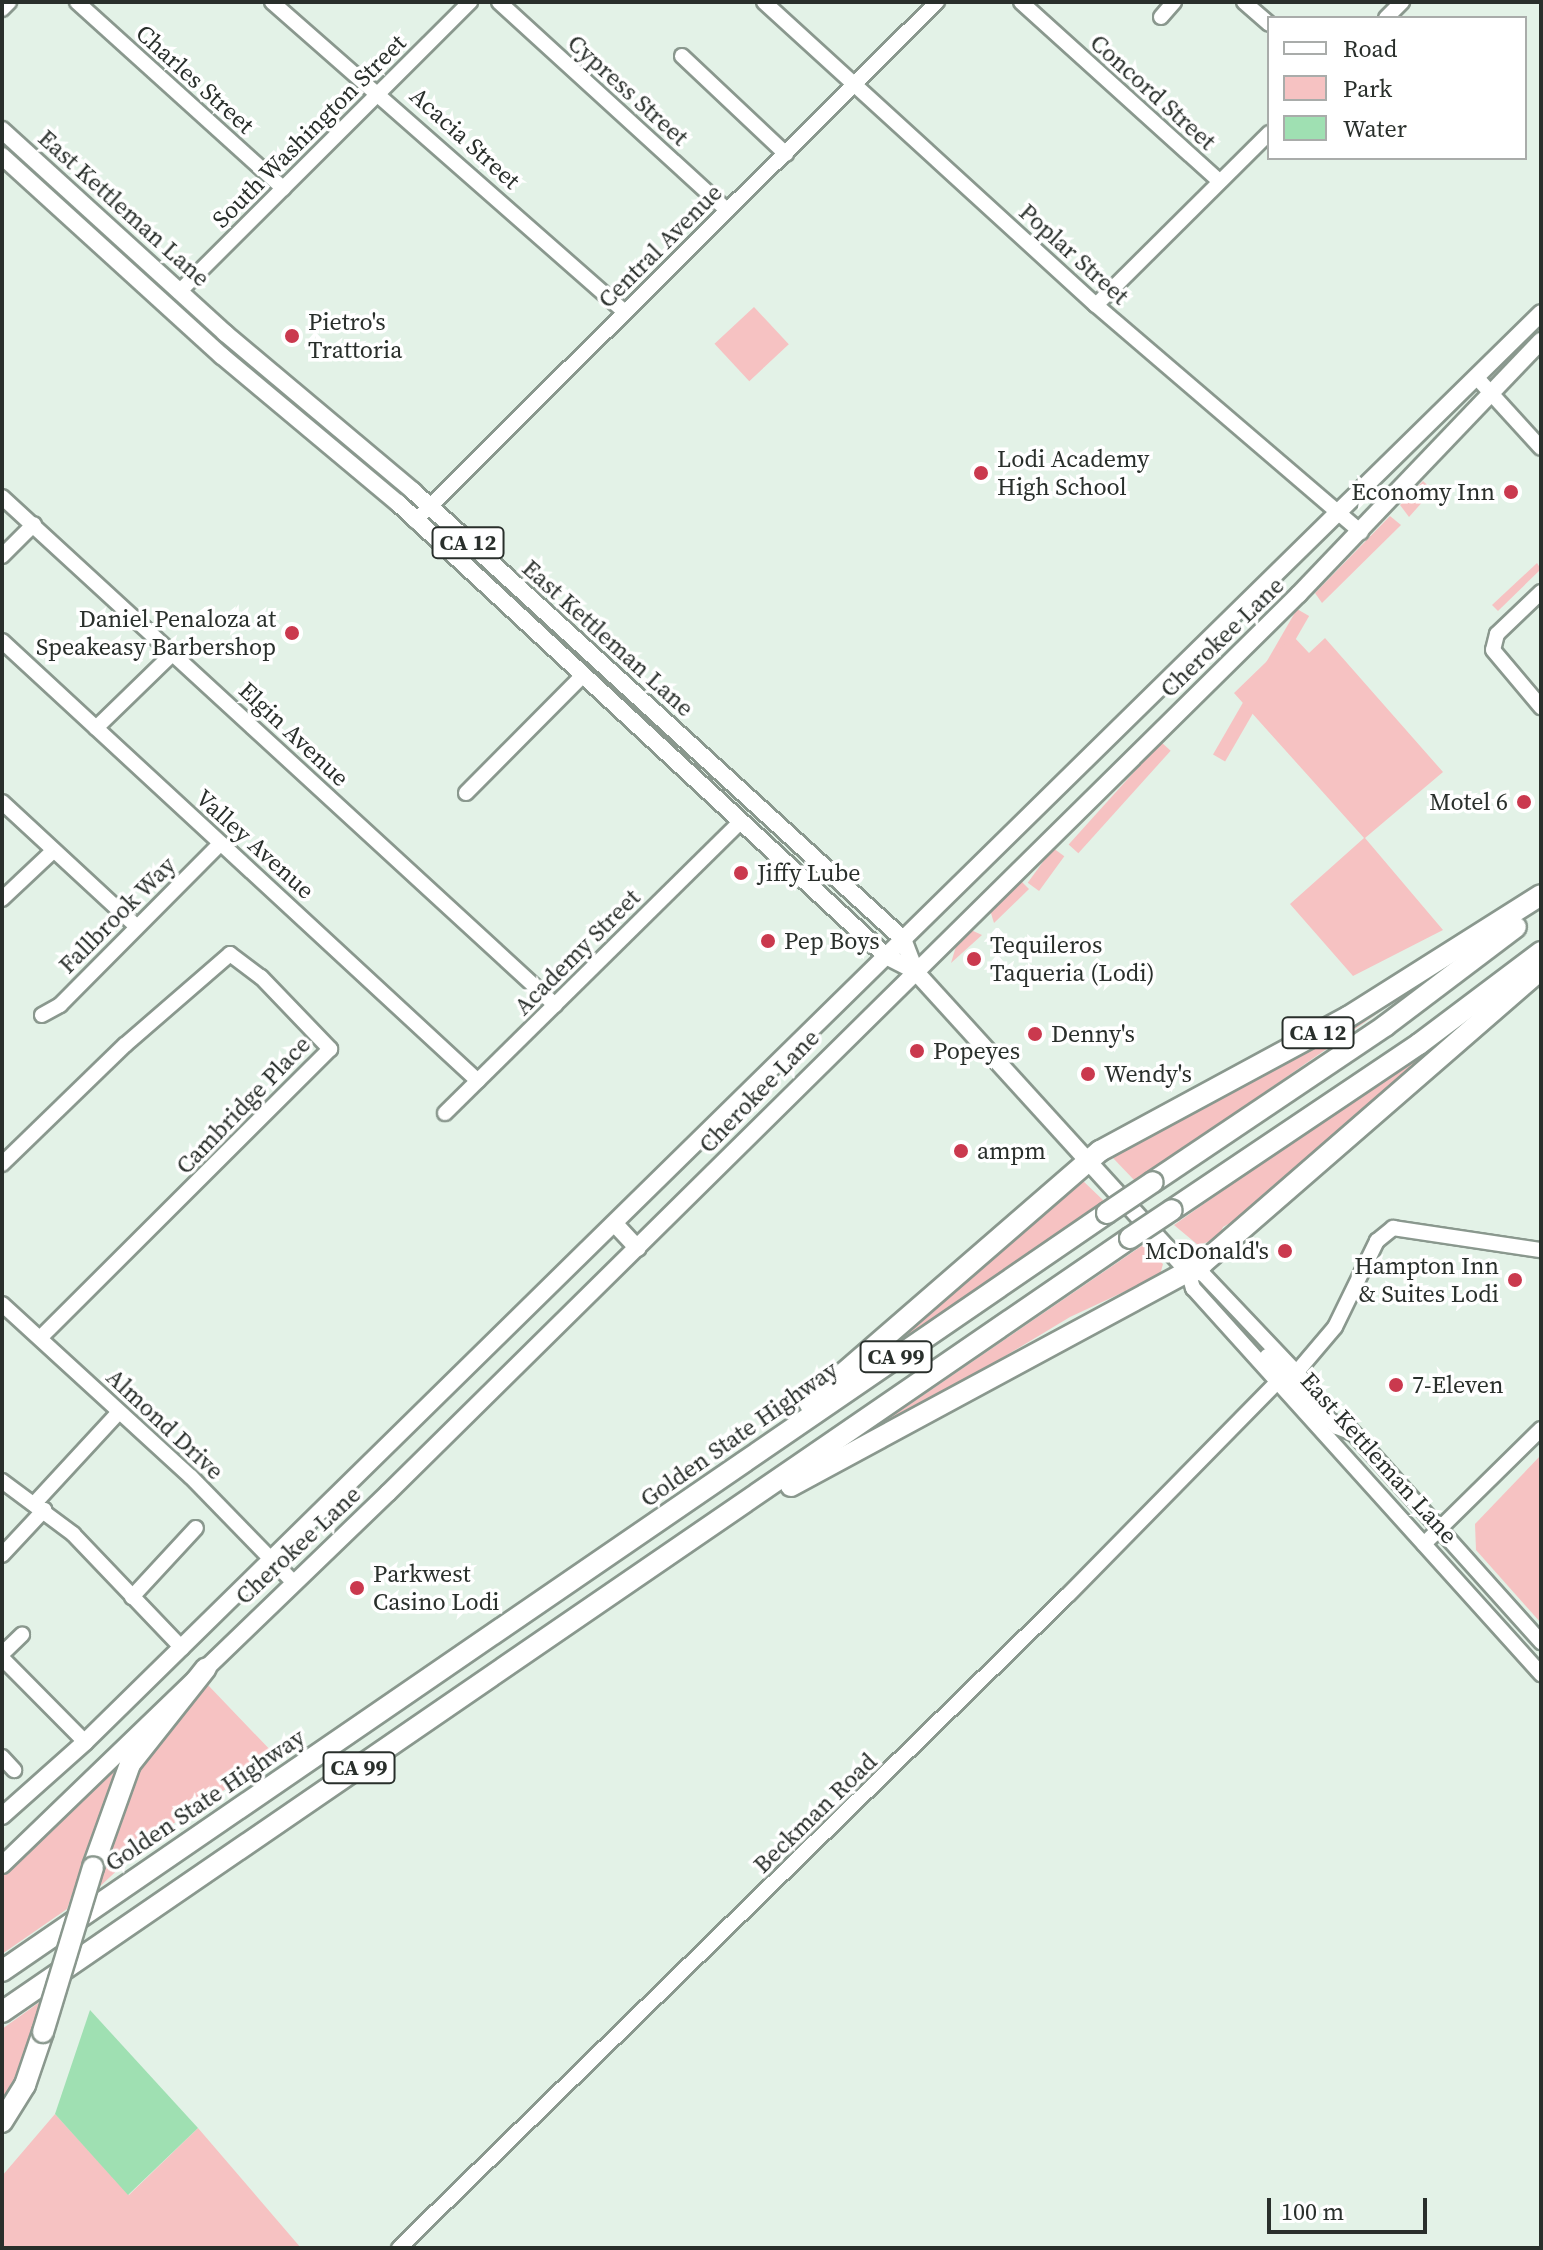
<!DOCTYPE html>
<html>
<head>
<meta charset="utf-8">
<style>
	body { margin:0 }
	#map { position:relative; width:1543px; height:2250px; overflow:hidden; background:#e3f2e7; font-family:"Source Serif 4",serif }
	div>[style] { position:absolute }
	.green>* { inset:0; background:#f6c2c2; transform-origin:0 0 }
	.water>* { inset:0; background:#9fe0b2 }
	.roads { filter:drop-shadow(2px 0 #8a988e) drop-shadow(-2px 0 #8a988e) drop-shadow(0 2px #8a988e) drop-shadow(0 -2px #8a988e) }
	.minor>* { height:14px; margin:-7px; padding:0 7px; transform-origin:7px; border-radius:7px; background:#fff }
	.major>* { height:16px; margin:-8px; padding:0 8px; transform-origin:8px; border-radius:8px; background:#fff }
	.highway>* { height:20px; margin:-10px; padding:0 10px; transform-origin:10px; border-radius:10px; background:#fff }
	.bridges { filter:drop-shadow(2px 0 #8a988e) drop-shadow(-2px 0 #8a988e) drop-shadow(0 2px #8a988e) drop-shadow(0 -2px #8a988e) }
	.highway-bridge>* { height:20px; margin:-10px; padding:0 10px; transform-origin:10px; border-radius:10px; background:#fff }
	.dots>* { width:22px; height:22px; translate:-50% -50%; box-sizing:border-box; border:4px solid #fff; border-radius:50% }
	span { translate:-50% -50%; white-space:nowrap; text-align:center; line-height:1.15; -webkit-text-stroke:7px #fff; paint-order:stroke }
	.shield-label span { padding:2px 6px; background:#fff; border:2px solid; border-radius:6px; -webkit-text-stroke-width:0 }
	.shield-label { font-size:22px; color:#292f2b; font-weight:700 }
	.street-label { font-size:24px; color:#292f2b }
	.poi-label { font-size:24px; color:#292f2b }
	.left { translate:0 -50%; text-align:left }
	.right { translate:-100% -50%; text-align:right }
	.frame { position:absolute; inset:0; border:4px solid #292f2b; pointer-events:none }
	.legend { position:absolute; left:1267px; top:16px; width:260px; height:144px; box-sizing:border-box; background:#fff; border:2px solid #a9acaa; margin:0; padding:10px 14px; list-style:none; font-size:24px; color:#292f2b }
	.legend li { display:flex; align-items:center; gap:16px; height:40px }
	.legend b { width:40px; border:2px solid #a9acaa }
	.scale { position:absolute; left:1267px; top:2198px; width:160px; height:36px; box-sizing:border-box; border:4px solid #292f2b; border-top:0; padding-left:10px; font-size:24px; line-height:28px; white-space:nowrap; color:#292f2b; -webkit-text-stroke:6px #fff; paint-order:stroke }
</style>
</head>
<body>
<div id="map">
	<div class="green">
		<div style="left:754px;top:307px;width:51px;height:54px;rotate:47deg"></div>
		<div style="clip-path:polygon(1423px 481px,1433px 490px,1409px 517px,1400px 505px)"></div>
		<div style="clip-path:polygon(1390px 516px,1401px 525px,1322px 603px,1315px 593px)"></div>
		<div style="clip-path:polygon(1537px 563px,1541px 569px,1498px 611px,1492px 605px)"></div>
		<div style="left:1297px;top:609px;width:14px;height:168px;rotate:30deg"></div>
		<div style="clip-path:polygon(1293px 636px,1309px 653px,1325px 638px,1443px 772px,1365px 838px,1443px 930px,1353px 976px,1290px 904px,1364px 838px,1234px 693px)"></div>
		<div style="left:1161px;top:742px;width:13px;height:138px;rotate:42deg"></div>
		<div style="left:1053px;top:848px;width:14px;height:43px;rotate:36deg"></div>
		<div style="clip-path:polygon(1020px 880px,1029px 889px,994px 923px,990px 910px)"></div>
		<div style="clip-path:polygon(971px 930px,982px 935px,951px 963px,957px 943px)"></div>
		<div style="clip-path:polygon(1394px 992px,1398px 999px,1136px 1182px,1113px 1158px)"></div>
		<div style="clip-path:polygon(1488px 1003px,1255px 1209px,1223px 1227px,1218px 1239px,1198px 1245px,1174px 1225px)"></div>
		<div style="clip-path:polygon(1080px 1178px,1104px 1201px,887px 1350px,881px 1345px,1032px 1226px,1036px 1215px)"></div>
		<div style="clip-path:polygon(1143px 1245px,1163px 1264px,1160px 1275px,1070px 1317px,887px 1427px,884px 1422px)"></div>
		<div style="clip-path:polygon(1541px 1455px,1541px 1623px,1476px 1550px,1475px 1524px)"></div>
		<div style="clip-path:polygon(207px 1684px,276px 1756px,153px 1837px,96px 1890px,142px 1761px,161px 1731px)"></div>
		<div style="clip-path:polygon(119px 1758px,67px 1909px,2px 1954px,2px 1874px)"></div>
		<div style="clip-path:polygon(44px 1999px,24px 2073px,2px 2109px,2px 2029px)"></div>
		<div style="clip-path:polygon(55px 2114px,129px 2195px,198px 2128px,301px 2248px,2px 2248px,2px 2176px)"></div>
	</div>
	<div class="water">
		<div style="clip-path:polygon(90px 2010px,198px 2128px,128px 2195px,55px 2114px)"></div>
	</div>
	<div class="roads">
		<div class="minor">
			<div style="left:77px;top:2px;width:278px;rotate:42.1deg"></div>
			<div style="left:272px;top:2px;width:470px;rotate:41.3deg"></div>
			<div style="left:499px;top:2px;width:309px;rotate:42.4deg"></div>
			<div style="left:764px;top:2px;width:449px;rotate:42.4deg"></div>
			<div style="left:1096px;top:305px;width:349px;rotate:40.6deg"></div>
			<div style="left:1021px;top:2px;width:268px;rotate:42.1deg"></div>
			<div style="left:1244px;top:2px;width:33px;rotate:41deg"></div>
			<div style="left:2px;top:9px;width:10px;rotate:-45deg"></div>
			<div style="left:1161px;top:17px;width:20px;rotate:-49deg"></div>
			<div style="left:1386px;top:18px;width:23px;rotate:-45deg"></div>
			<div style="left:682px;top:56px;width:143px;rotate:43.3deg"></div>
			<div style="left:179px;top:292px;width:411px;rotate:-44.9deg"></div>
			<div style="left:1096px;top:305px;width:244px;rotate:-44.8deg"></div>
			<div style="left:1478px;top:379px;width:93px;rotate:47.6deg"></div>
			<div style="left:2px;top:497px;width:751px;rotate:42.57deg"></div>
			<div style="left:415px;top:521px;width:736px;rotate:-44.83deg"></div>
			<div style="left:2px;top:556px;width:45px;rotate:-45deg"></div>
			<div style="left:1541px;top:592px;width:61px;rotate:136.3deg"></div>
			<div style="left:1497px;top:634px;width:16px;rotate:104deg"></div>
			<div style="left:1493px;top:650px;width:75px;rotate:49.9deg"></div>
			<div style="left:2px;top:641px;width:648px;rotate:42.75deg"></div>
			<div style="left:96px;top:728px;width:107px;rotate:-44.2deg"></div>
			<div style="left:466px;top:793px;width:166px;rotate:-45.2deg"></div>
			<div style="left:2px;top:802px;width:181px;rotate:42.8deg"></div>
			<div style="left:2px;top:899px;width:71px;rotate:-43.3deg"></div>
			<div style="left:42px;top:1015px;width:21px;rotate:-29deg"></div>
			<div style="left:60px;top:1005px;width:228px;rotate:-45.2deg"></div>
			<div style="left:445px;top:1113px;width:414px;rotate:-44.6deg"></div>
			<div style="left:2px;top:1164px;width:171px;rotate:-44.1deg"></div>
			<div style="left:125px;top:1045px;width:139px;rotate:-40.9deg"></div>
			<div style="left:230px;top:954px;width:39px;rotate:37deg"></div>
			<div style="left:261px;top:977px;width:100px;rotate:46.2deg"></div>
			<div style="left:330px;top:1049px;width:409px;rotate:135.1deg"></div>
			<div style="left:2px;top:1304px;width:256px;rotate:42.5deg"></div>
			<div style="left:191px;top:1477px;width:145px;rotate:45.8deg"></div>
			<div style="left:1267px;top:1356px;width:23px;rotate:47deg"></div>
			<div style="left:1283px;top:1373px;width:13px"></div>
			<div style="left:1296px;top:1373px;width:60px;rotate:-49.7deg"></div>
			<div style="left:1335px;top:1327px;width:96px;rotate:-64deg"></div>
			<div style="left:1377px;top:1241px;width:21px;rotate:-39deg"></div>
			<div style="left:1393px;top:1228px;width:150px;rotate:8.5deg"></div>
			<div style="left:1316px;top:1393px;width:164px;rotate:-133.5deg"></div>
			<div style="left:1203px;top:1274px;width:15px;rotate:-169deg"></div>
			<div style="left:1188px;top:1271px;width:18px;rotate:74deg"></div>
			<div style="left:1193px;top:1288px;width:520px;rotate:47.96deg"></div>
			<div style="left:1349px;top:1428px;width:288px;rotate:48.1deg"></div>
			<div style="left:2px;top:1481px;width:89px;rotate:36.7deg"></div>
			<div style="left:73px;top:1534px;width:158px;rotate:46.3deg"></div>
			<div style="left:34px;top:1504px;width:125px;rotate:-47.3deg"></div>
			<div style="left:1424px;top:1544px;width:164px;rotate:-44.5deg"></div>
			<div style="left:2px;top:1555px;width:62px;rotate:-47deg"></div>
			<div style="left:132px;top:1597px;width:94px;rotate:-47.2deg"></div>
			<div style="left:2px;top:1654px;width:28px;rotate:-44deg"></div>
			<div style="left:2px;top:1658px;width:118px;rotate:45.3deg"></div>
			<div style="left:2px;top:1757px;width:18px;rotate:47deg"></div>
			<div style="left:399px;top:2248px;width:935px;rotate:-44.31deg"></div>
			<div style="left:1068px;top:1595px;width:298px;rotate:-45.5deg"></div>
			<div style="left:1277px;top:1382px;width:24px;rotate:17deg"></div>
			<div style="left:1300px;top:1389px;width:53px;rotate:45.8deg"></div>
			<div style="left:1337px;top:1427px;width:17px;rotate:21deg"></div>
		</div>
		<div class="major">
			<div style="left:2px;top:130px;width:302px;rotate:42.3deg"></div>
			<div style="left:225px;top:333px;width:246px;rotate:40deg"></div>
			<div style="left:413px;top:491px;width:664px;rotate:42.44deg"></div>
			<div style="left:903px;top:939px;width:34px;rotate:69deg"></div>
			<div style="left:2px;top:156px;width:297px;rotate:42.3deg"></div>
			<div style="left:222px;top:356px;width:229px;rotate:39.9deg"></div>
			<div style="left:398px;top:503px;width:666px;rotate:42.87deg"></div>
			<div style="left:886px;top:956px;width:33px;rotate:27deg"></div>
			<div style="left:915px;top:971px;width:406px;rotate:47.7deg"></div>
			<div style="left:615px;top:1224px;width:33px;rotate:47deg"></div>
			<div style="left:2px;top:1816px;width:111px;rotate:-41.7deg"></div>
			<div style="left:85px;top:1742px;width:2040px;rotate:-44.46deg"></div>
			<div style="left:2px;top:1865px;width:536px;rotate:-43.94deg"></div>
			<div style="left:388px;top:1493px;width:1280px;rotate:-44.62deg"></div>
			<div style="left:1299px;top:594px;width:350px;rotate:-46.3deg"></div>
		</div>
		<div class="highway">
			<div style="left:1153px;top:1182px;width:280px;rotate:-33.9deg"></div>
			<div style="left:1385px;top:1026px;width:164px;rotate:-37.1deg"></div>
			<div style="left:1172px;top:1210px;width:298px;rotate:-33.9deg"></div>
			<div style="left:1419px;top:1044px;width:153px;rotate:-37deg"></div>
			<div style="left:809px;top:1403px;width:385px;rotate:-40.9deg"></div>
			<div style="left:1100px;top:1151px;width:282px;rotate:-28.4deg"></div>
			<div style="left:1348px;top:1017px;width:228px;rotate:-32.3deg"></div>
			<div style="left:791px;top:1486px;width:468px;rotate:-28.4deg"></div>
			<div style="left:1203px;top:1263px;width:448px;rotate:-41deg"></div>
			<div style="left:93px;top:1867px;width:109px;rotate:-70.2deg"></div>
			<div style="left:130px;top:1764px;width:122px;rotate:-51.6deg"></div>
			<div style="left:2px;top:1971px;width:1340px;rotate:-34.45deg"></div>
			<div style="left:2px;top:2012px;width:1368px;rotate:-34.46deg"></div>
			<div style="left:2px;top:2122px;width:44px;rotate:-58.1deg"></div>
			<div style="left:25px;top:2085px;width:56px;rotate:-71.2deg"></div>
		</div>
	</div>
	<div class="bridges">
		<div class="highway-bridge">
			<div style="left:1107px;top:1213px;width:55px;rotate:-34deg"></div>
			<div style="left:1130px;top:1238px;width:50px;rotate:-33.7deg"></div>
			<div style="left:43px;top:2032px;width:172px;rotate:-73.1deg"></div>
		</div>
	</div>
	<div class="dots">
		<div style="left:292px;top:336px;background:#ca394e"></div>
		<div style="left:981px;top:473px;background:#ca394e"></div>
		<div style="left:1511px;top:492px;background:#ca394e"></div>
		<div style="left:292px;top:633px;background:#ca394e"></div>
		<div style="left:1524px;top:802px;background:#ca394e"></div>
		<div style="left:741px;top:873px;background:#ca394e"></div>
		<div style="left:768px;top:941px;background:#ca394e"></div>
		<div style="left:974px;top:959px;background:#ca394e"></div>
		<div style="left:1035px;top:1034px;background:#ca394e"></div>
		<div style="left:917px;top:1051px;background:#ca394e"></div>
		<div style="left:1088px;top:1074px;background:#ca394e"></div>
		<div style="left:961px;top:1151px;background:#ca394e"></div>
		<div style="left:1285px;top:1251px;background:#ca394e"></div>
		<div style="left:1515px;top:1280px;background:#ca394e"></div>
		<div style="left:1396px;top:1385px;background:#ca394e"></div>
		<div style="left:357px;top:1588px;background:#ca394e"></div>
	</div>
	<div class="shield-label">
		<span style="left:468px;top:543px">CA 12</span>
		<span style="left:1318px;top:1033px">CA 12</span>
		<span style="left:896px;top:1357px">CA 99</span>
		<span style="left:359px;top:1768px">CA 99</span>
	</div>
	<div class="street-label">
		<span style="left:195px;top:79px;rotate:42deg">Charles Street</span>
		<span style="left:628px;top:90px;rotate:42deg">Cypress Street</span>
		<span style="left:1153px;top:92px;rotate:42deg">Concord Street</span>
		<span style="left:309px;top:131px;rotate:-45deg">South Washington Street</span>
		<span style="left:465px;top:138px;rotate:42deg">Acacia Street</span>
		<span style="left:124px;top:208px;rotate:42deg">East Kettleman Lane</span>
		<span style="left:660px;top:246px;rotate:-45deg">Central Avenue</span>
		<span style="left:1074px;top:254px;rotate:42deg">Poplar Street</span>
		<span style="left:1222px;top:637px;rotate:-44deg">Cherokee Lane</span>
		<span style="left:608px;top:638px;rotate:42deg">East Kettleman Lane</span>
		<span style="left:294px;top:734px;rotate:43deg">Elgin Avenue</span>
		<span style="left:255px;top:844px;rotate:42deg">Valley Avenue</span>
		<span style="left:117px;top:915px;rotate:-45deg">Fallbrook Way</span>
		<span style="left:577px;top:952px;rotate:-45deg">Academy Street</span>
		<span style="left:759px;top:1091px;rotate:-46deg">Cherokee Lane</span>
		<span style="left:243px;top:1105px;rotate:-46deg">Cambridge Place</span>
		<span style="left:165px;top:1424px;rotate:43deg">Almond Drive</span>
		<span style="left:739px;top:1434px;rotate:-35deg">Golden State Highway</span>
		<span style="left:1379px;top:1458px;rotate:48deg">East Kettleman Lane</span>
		<span style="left:298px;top:1545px;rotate:-43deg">Cherokee Lane</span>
		<span style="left:205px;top:1800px;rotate:-34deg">Golden State Highway</span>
		<span style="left:815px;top:1813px;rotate:-44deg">Beckman Road</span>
	</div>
	<div class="poi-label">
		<span class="left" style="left:308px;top:336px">Pietro's<br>Trattoria</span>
		<span class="left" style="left:997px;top:473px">Lodi Academy<br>High School</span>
		<span class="right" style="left:1495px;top:492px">Economy Inn</span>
		<span class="right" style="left:276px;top:633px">Daniel Penaloza at<br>Speakeasy Barbershop</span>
		<span class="right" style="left:1508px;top:802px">Motel 6</span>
		<span class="left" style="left:757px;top:873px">Jiffy Lube</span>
		<span class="left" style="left:784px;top:941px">Pep Boys</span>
		<span class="left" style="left:990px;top:959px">Tequileros<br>Taqueria (Lodi)</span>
		<span class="left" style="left:1051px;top:1034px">Denny's</span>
		<span class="left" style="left:933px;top:1051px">Popeyes</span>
		<span class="left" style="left:1104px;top:1074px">Wendy's</span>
		<span class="left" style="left:977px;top:1151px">ampm</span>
		<span class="right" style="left:1269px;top:1251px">McDonald's</span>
		<span class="right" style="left:1499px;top:1280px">Hampton Inn<br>&amp; Suites Lodi</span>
		<span class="left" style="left:1412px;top:1385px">7-Eleven</span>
		<span class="left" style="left:373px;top:1588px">Parkwest<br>Casino Lodi</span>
	</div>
	<div class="frame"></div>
	<ul class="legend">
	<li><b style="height:10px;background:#fff"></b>Road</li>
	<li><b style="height:22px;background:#f6c2c2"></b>Park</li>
	<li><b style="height:22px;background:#9fe0b2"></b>Water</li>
	</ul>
	<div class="scale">100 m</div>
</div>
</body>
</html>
